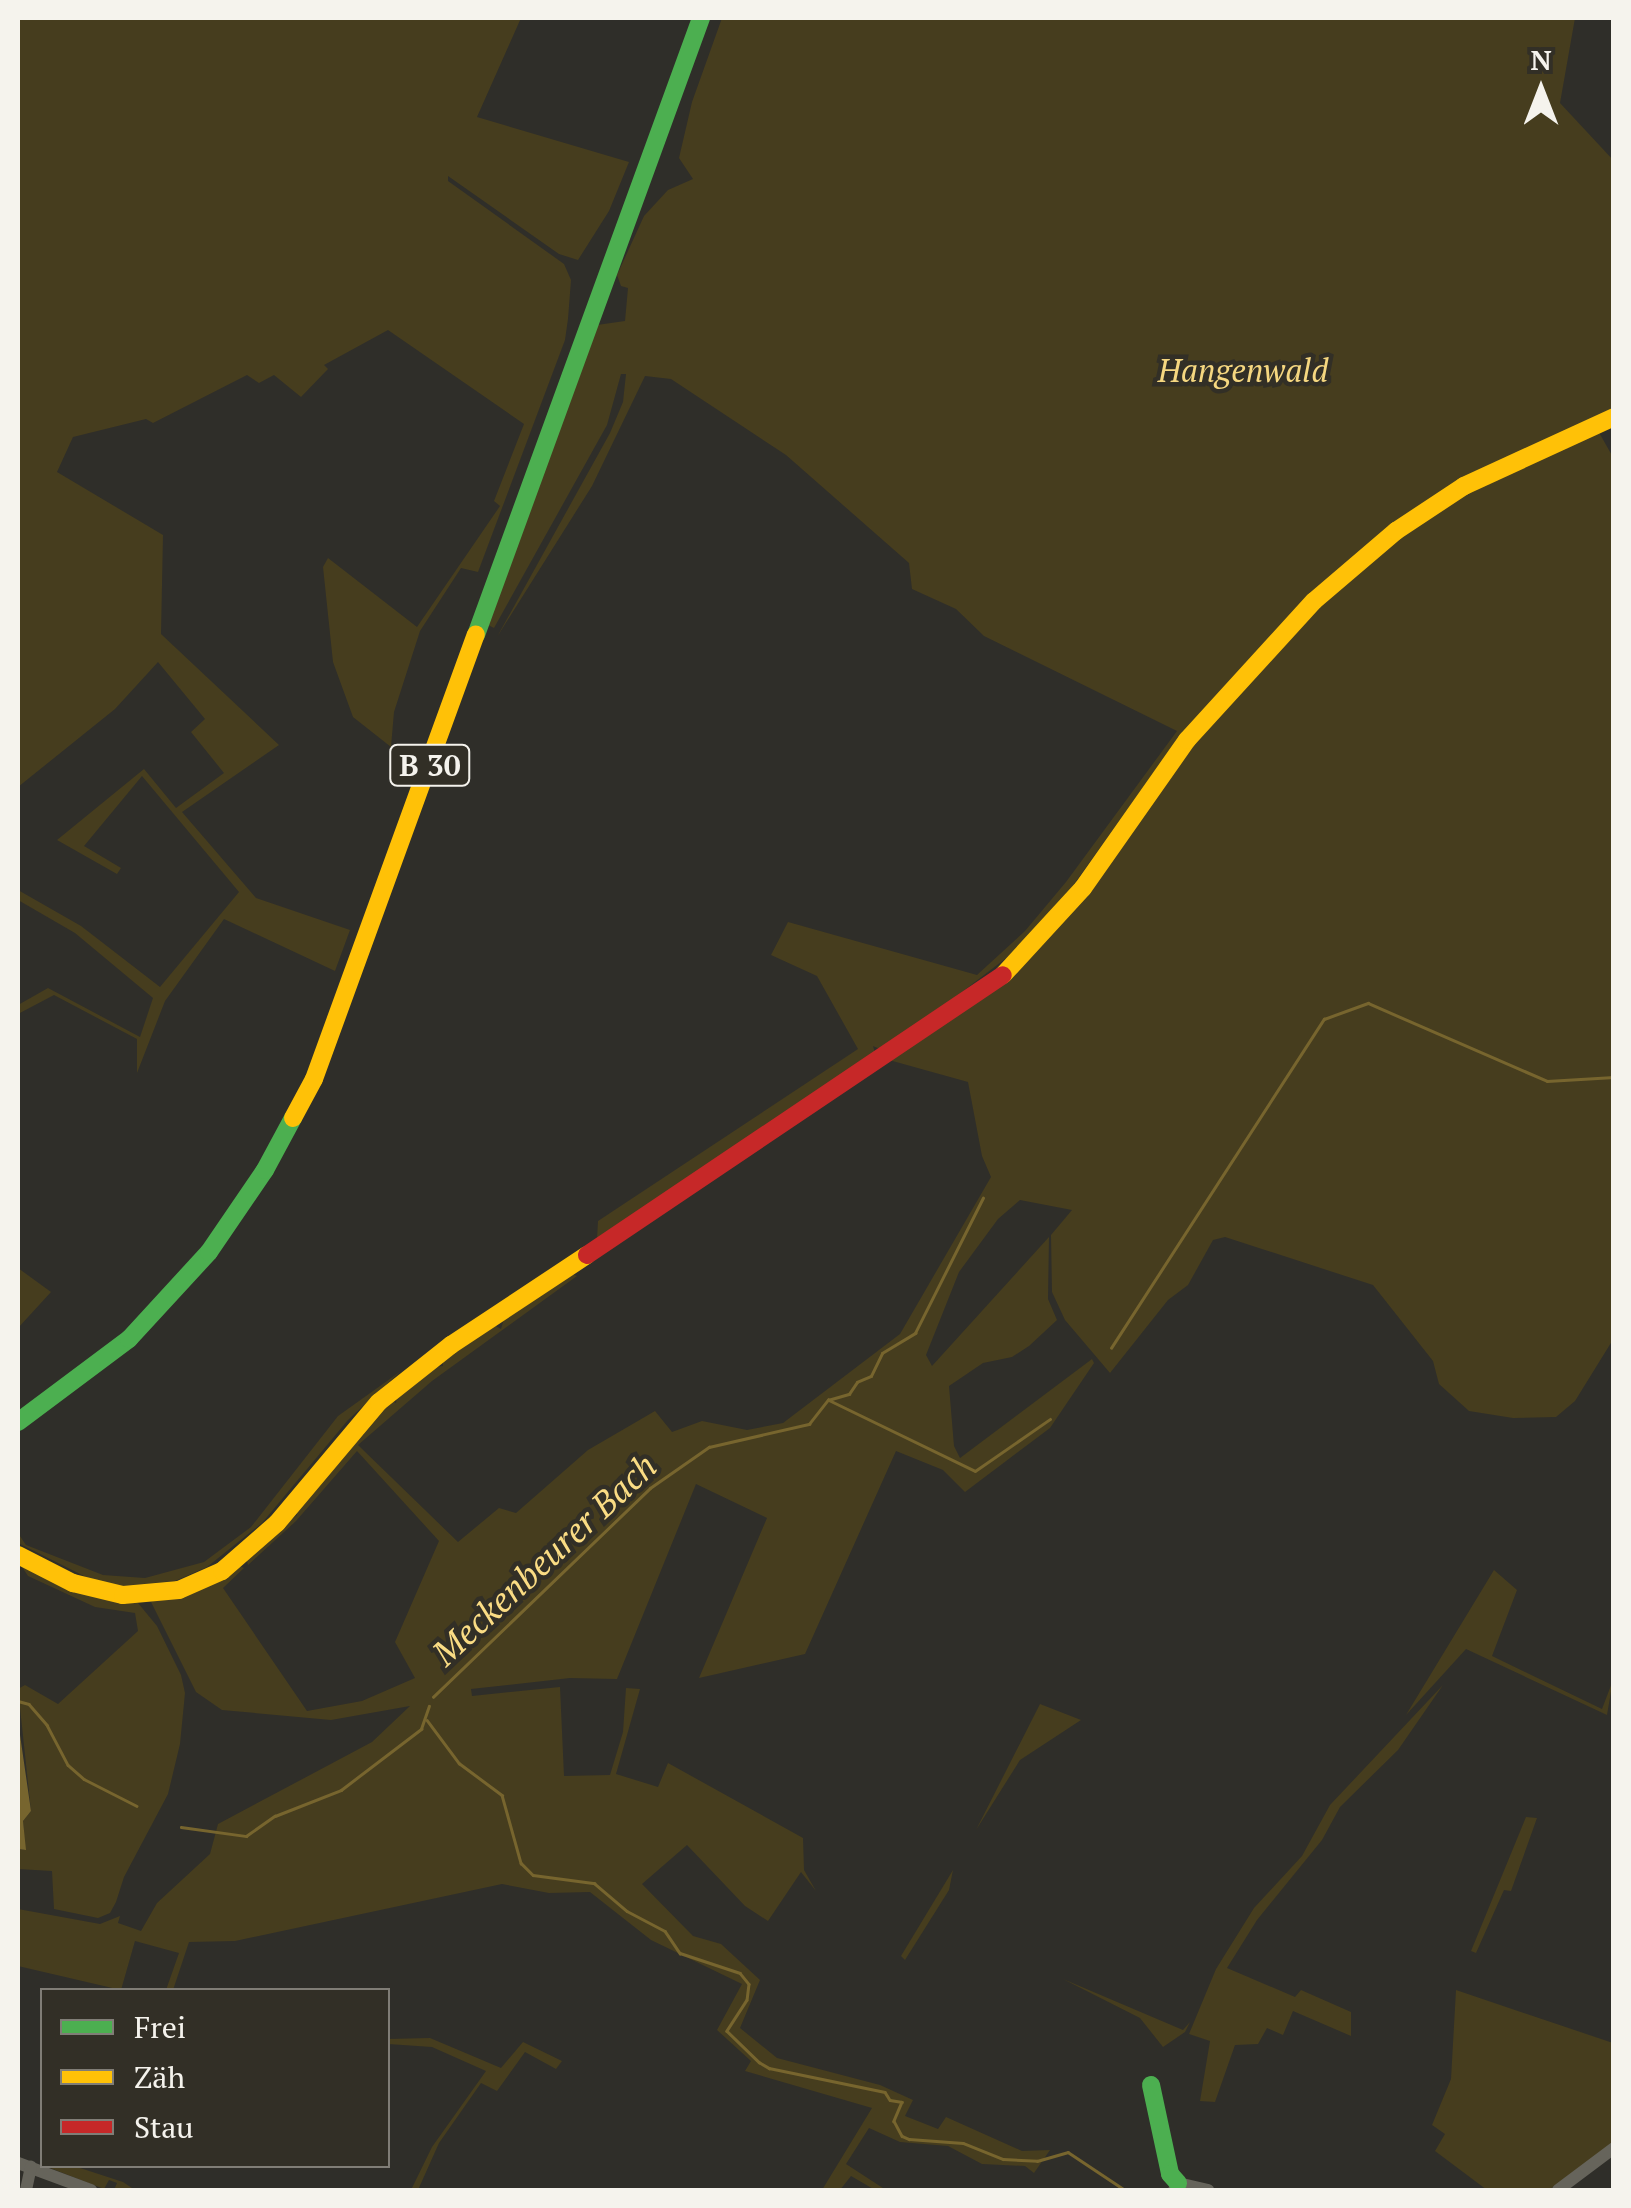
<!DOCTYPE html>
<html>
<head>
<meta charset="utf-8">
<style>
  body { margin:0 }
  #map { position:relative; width:1631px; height:2208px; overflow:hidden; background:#2f2e29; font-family:"PT Serif",serif }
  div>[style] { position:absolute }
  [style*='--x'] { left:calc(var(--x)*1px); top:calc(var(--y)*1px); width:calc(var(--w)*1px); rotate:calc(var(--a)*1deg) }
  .green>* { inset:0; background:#463d1e }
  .water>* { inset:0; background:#77652e }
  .stream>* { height:2.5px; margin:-1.25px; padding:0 1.25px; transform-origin:1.25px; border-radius:1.25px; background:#77652e }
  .street>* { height:12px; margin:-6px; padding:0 6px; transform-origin:6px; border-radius:6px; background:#66645b }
  .fast>* { height:18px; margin:-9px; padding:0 9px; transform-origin:9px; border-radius:9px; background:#4caf50 }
  .slow>* { height:18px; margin:-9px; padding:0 9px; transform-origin:9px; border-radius:9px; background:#ffc107 }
  .jam>* { height:18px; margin:-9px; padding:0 9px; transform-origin:9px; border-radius:9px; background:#c62828 }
  span { translate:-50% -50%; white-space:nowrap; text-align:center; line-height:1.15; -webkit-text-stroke:9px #322f26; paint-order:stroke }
  .shield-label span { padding:2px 8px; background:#322f26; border:2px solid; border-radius:8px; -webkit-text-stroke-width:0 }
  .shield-label { font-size:30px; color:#f5f3ed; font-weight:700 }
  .park-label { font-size:32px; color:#f5d780; font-style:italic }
  .water-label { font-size:35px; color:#fadc84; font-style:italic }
  .frame { position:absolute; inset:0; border:20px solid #f5f3ed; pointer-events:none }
  .legend { position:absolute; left:40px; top:1988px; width:350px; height:180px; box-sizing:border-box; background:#322f26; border:2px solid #807d76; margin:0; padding:12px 18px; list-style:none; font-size:30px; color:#f5f3ed }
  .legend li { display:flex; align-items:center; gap:20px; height:50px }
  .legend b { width:50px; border:2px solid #807d76 }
  .north { position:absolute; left:1491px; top:40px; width:100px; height:100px; -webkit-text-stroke:8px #322f26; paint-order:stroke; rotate:0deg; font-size:28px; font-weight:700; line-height:40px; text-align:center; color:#f5f3ed }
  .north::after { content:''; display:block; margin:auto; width:35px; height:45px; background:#f5f3ed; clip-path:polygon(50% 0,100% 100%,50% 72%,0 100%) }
</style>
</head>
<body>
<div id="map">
  <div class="green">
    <i style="clip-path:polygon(18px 18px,521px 18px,477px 117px,629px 162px,609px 211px,578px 260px,559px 254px,448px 176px,448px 181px,564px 264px,571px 280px,568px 319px,565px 340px,478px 572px,461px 568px,420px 631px,394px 712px,391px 747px,353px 717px,333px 662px,323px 567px,328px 558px,417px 627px,500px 506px,494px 501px,524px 424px,388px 330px,324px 365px,328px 369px,301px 397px,274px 375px,259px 383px,247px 375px,153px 423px,146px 419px,73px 437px,57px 472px,163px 535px,161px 634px,279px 745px,182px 812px,256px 898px,350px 930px,335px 971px,224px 919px,165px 1001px,137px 1073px,137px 1039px,54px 995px,18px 1014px,18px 1005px,48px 988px,140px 1037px,153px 998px,75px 933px,18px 900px,18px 890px,81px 926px,160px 987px,239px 892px,142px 776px,84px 846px,121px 868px,117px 874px,57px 840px,144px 769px,176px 808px,224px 773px,191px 732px,205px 719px,158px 662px,115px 709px,18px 787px)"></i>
    <i style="clip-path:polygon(722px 18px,1575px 18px,1560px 103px,1614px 161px,1613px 410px,1592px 420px,1614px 459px,1614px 1338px,1575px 1401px,1556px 1417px,1513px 1418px,1469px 1411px,1439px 1384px,1433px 1361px,1373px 1285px,1225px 1237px,1213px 1240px,1188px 1285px,1168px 1300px,1110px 1373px,1065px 1320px,1052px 1292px,1051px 1235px,1072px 1210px,1020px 1200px,998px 1219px,959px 1272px,926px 1355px,932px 1366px,1049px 1237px,1048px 1299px,1057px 1320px,1029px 1346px,1012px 1357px,983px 1363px,949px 1386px,954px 1446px,960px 1458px,1092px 1359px,1094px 1363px,1050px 1428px,965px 1492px,943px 1470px,896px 1451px,805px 1654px,699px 1678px,767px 1518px,696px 1484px,617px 1679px,570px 1678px,471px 1689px,472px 1696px,560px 1687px,564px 1776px,610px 1775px,623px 1732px,626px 1688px,640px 1689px,616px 1774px,658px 1787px,668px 1763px,803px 1838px,804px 1870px,816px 1891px,801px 1872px,768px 1921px,745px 1906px,687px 1845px,642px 1884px,693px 1936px,721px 1944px,760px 1980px,740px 2028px,777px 2058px,880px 2085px,913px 2100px,905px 2116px,938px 2129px,946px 2117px,1022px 2151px,1050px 2150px,1034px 2173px,1025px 2166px,982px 2164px,948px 2146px,900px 2142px,869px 2128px,846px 2164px,886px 2190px,875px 2190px,851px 2176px,840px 2190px,822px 2190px,872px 2108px,745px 2071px,751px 2061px,717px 2030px,742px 1984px,651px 1940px,590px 1892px,549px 1893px,502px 1884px,235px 1941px,189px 1942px,173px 1990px,166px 1990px,179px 1953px,135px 1941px,121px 1990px,18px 1966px,18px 1909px,100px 1924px,120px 1916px,118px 1923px,141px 1931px,157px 1903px,210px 1854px,218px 1824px,372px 1742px,410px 1706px,331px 1720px,222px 1710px,196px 1692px,151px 1602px,237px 1565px,244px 1568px,223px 1588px,307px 1711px,362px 1701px,415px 1678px,395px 1642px,439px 1541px,357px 1451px,296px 1521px,248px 1565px,246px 1558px,297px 1515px,295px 1509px,364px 1434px,362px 1426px,390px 1400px,396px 1403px,397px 1394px,433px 1367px,443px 1366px,443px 1359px,494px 1325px,501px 1329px,504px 1319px,572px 1274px,577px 1276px,432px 1381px,358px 1445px,458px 1542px,499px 1508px,516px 1513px,588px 1450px,655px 1411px,672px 1432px,702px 1421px,747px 1430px,783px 1423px,900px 1334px,991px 1177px,982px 1156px,968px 1082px,889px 1060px,1039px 949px,1182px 733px,1069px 891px,1018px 949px,928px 1018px,880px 1049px,873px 1046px,875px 1053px,597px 1239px,598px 1221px,858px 1049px,817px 976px,771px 955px,788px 922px,977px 975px,1025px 931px,1066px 882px,1177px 731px,984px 636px,956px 609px,912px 589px,909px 563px,786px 455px,671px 379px,645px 376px,592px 486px,497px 637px,610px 433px,623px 402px,626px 374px,621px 374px,607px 425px,494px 628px,488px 625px,597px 325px,625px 321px,628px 288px,621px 286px,617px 275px,644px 216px,668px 190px,693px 179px,679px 158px,692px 102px)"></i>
    <i style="clip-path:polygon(18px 1268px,51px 1292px,18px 1328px,18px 1267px)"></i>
    <i style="clip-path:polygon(401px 1371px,348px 1420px,262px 1523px,207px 1567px,175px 1581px,122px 1586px,92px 1580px,18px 1543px,18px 1533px,26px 1545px,103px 1575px,145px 1578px,204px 1562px,251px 1527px,338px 1416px)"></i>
    <i style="clip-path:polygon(18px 1561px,74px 1591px,138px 1603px,157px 1626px,181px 1675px,185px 1693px,180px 1744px,168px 1794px,124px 1877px,116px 1902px,110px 1913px,98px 1918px,54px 1909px,52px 1871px,18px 1869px,18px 1849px,25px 1850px,23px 1821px,31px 1811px,18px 1689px,25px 1685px,58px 1704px,138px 1631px,135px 1613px,95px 1607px,28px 1576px)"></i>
    <i style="clip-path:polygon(1494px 1570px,1517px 1590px,1492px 1656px,1602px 1709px,1613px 1680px,1607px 1715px,1466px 1649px,1406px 1715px)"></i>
    <i style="clip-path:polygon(1443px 1685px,1398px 1750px,1340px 1807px,1322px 1840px,1257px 1920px,1227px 1968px,1295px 1997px,1301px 1990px,1351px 2012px,1351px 2036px,1293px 2011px,1283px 2035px,1267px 2028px,1258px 2044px,1235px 2045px,1215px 2102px,1200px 2101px,1210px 2041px,1189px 2034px,1216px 1969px,1254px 1908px,1302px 1856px,1330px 1805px)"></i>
    <i style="clip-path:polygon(1040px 1704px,1081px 1720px,1020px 1760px,976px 1830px)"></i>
    <i style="clip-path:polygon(1526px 1817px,1537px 1818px,1511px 1891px,1504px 1890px,1476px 1953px,1471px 1951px)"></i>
    <i style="clip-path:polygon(953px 1870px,949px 1890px,905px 1960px,901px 1956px)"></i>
    <i style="clip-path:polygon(1063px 1979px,1183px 2030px,1190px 2022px,1185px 2032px,1163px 2047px,1140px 2018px)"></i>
    <i style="clip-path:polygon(1456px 1990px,1613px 2043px,1613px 2143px,1549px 2190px,1487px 2190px,1435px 2151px,1445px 2134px,1432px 2125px,1451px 2079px)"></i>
    <i style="clip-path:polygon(430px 2038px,501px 2068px,523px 2042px,562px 2061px,556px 2069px,525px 2052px,497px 2091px,481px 2083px,439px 2143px,418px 2190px,411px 2190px,432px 2147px,486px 2071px,432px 2047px,388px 2044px,388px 2039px)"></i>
    <i style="clip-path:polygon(45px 2166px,74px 2166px,123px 2182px,135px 2190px,114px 2190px,117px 2183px,109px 2180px,104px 2189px)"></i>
  </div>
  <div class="water">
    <i style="clip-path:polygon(18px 1721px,31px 1811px,23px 1821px,26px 1850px,18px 1849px)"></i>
  </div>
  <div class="stream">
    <i style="--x:1111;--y:1348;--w:392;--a:-57.1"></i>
    <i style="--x:1324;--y:1019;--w:47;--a:-20"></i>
    <i style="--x:1368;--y:1003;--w:195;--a:23.5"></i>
    <i style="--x:1547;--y:1081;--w:67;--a:-3.4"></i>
    <i style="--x:829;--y:1400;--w:162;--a:25.9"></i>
    <i style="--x:975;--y:1471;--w:91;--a:-34.7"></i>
    <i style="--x:433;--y:1697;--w:301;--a:-43.9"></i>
    <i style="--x:650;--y:1488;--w:72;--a:-34.8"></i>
    <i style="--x:709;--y:1447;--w:103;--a:-13"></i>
    <i style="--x:809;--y:1424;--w:31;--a:-52"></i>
    <i style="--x:828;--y:1400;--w:22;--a:-16"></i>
    <i style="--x:849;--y:1394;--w:14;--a:-56"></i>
    <i style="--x:857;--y:1382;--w:15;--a:-23"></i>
    <i style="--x:871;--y:1376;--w:25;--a:-64"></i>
    <i style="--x:882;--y:1353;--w:39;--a:-31"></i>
    <i style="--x:915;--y:1333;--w:151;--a:-63.3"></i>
    <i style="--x:18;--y:1701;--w:11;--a:15"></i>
    <i style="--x:29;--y:1704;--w:28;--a:49"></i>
    <i style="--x:47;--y:1725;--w:45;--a:62.3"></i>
    <i style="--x:68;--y:1765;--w:21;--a:41"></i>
    <i style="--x:84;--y:1779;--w:59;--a:27"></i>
    <i style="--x:427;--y:1720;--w:54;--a:53.3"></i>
    <i style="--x:459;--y:1763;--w:54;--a:36.7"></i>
    <i style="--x:502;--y:1795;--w:71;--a:74.4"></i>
    <i style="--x:521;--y:1863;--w:17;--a:45"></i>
    <i style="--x:533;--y:1875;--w:62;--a:7.5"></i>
    <i style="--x:594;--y:1883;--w:43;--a:40.3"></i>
    <i style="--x:627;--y:1911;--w:43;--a:27.8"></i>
    <i style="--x:665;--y:1931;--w:27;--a:56"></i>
    <i style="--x:680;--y:1953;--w:63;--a:18.4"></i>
    <i style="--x:740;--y:1973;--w:14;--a:51"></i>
    <i style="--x:749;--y:1984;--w:16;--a:97"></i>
    <i style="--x:747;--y:2000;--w:37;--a:123"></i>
    <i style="--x:727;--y:2031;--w:45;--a:44.1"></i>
    <i style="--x:759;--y:2062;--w:12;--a:31"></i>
    <i style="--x:769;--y:2068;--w:118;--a:11.7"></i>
    <i style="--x:885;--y:2092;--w:9;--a:58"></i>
    <i style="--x:890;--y:2100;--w:12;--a:9"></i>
    <i style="--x:902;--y:2102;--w:21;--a:113"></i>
    <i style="--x:894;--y:2121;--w:17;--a:62"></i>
    <i style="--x:902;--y:2136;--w:8;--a:23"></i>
    <i style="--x:909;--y:2139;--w:54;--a:4.2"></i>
    <i style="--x:963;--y:2143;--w:43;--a:21.8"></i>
    <i style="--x:1003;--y:2159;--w:34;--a:3"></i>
    <i style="--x:1037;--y:2161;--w:32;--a:-16"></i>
    <i style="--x:1068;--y:2152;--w:69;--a:33.7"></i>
    <i style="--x:181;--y:1827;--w:66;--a:7.9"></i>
    <i style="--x:246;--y:1836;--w:35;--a:-35"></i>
    <i style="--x:275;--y:1816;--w:71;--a:-21.5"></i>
    <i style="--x:341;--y:1790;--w:101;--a:-37.3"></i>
    <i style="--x:421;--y:1729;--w:24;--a:-71"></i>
  </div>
  <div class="street">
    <i style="--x:18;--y:2163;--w:78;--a:20.3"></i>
    <i style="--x:26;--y:2190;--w:24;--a:-78"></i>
    <i style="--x:1174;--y:2190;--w:8;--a:-60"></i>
    <i style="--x:1178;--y:2183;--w:31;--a:13"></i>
    <i style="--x:1558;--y:2190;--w:70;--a:-36.9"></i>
  </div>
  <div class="fast">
    <i style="--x:476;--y:635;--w:657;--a:-69.96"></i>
    <i style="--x:18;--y:1422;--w:139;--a:-36.8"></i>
    <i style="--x:129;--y:1339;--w:118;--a:-47.4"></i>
    <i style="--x:209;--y:1252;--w:99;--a:-55.7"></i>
    <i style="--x:265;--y:1170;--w:59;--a:-61.7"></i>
    <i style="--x:1151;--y:2085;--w:91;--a:77.9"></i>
    <i style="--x:1170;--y:2174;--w:12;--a:48"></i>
  </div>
  <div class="slow">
    <i style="--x:1003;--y:975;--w:118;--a:-47.4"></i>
    <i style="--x:1083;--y:888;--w:181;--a:-54.9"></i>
    <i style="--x:1187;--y:740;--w:188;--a:-47.6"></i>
    <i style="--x:1314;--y:601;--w:108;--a:-40.5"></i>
    <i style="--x:1396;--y:531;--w:82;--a:-33.5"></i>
    <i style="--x:1464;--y:486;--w:165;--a:-24.7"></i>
    <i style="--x:293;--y:1118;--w:44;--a:-61.7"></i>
    <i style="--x:314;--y:1079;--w:473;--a:-70"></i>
    <i style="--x:18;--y:1555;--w:62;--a:27"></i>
    <i style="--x:73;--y:1583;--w:51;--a:13.5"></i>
    <i style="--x:123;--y:1595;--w:56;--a:-5.1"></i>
    <i style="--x:179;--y:1590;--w:47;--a:-23.8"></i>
    <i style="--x:222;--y:1571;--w:73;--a:-41.1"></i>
    <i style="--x:277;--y:1523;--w:158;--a:-49.9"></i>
    <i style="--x:379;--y:1402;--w:92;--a:-38.4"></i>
    <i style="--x:451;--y:1345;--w:163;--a:-33.5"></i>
  </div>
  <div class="jam">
    <i style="--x:587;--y:1255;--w:501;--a:-33.94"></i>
  </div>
  <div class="shield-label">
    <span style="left:430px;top:765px">B 30</span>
  </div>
  <div class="park-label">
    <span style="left:1243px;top:370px">Hangenwald</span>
  </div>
  <div class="water-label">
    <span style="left:544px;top:1559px;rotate:-43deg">Meckenbeurer Bach</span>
  </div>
  <div class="frame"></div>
  <ul class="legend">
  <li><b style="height:12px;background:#4caf50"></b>Frei</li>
  <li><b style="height:12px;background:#ffc107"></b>Zäh</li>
  <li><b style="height:12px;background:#c62828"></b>Stau</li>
  </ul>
  <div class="north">N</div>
</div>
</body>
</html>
